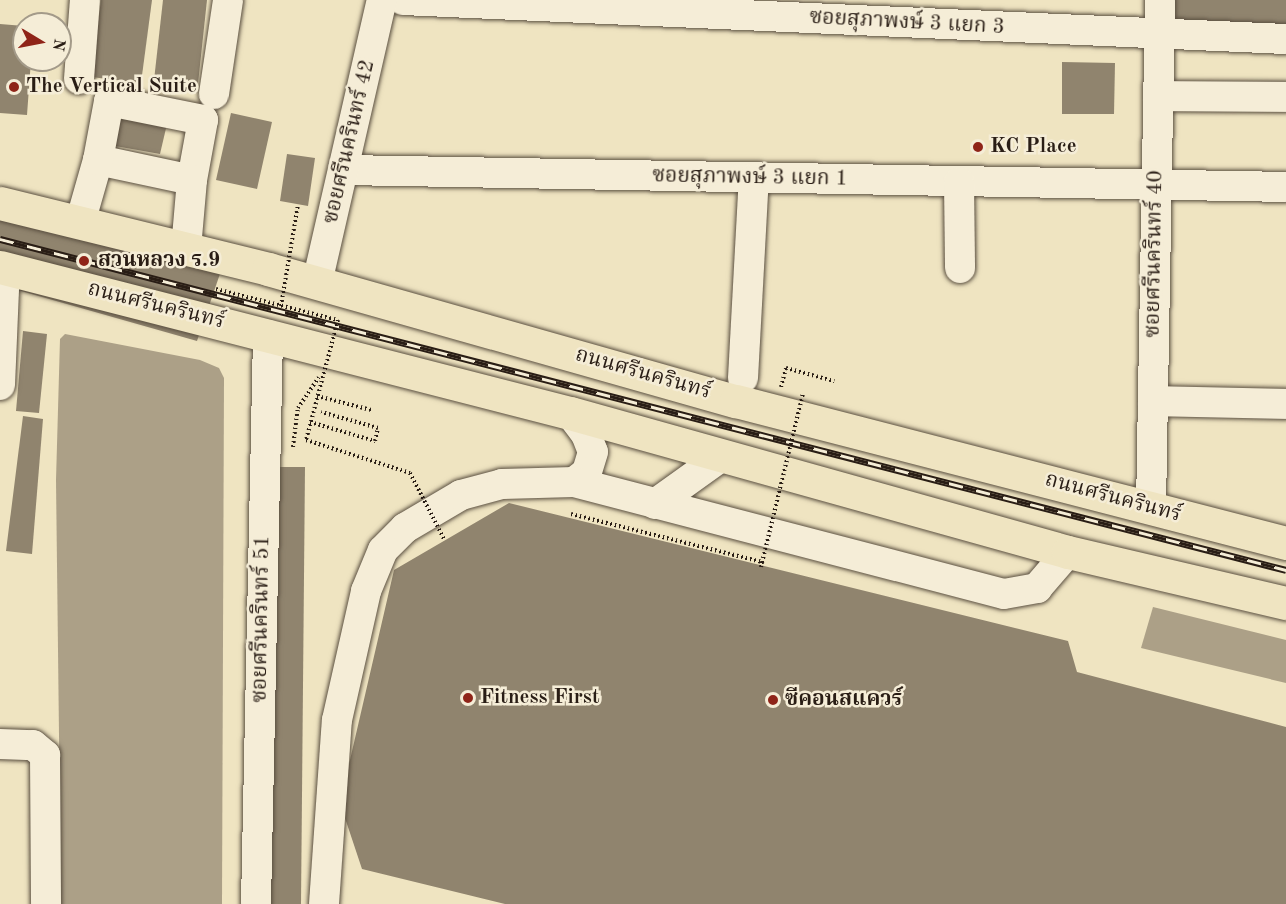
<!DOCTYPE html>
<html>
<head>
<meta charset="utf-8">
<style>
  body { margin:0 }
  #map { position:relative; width:1286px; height:904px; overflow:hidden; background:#efe4c1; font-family:"Old Standard TT","Noto Serif Thai",serif }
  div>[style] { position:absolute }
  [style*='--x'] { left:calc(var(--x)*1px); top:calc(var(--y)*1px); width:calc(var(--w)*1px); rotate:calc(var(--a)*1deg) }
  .water>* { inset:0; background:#aca087 }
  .building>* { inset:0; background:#90846e }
  .path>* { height:4px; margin-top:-2px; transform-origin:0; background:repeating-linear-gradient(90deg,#291d15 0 1.5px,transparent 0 4.5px) }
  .roads { filter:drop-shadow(0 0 2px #5a4f40) drop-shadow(0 0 2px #5a4f40) }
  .minor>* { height:30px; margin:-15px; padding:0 15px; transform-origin:15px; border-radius:15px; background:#f5edd7 }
  .major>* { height:33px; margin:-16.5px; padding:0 16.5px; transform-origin:16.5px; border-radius:16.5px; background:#efe4c1 }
  .rail>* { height:7px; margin-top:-3.5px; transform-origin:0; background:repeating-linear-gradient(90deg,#f5edd7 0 14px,#291d15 0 28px); box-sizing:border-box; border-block:2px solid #291d15 }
  .path-bridge>* { height:4px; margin-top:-2px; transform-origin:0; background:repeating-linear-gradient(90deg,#291d15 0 1.5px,transparent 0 4.5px) }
  .dots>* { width:16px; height:16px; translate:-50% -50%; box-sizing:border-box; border:3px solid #f5edd7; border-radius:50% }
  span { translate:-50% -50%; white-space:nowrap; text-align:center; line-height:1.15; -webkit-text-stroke:5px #f5edd7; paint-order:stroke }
  .street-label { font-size:21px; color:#291d15 }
  .poi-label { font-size:21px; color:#291d15; font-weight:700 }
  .left { translate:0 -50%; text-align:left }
  .north { position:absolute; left:12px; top:12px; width:60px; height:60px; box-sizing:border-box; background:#f5edd7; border:2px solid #a39a89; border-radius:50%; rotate:100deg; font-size:16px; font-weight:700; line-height:24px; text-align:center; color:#291d15 }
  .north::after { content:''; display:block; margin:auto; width:21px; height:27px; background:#8f2418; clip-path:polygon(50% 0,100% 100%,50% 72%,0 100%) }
</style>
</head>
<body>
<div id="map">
  <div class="water">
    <i style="clip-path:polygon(65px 334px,200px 360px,219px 368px,224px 378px,222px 904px,61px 904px,56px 480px,60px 339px)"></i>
    <i style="clip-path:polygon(1153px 607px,1286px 640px,1286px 683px,1141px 648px)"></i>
  </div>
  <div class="building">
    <i style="clip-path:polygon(101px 0,152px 0,141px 83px,91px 77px)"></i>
    <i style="clip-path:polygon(163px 0,207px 0,197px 93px,153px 89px)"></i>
    <i style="clip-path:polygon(1165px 0,1286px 0,1286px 30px,1165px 27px)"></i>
    <i style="clip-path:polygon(0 24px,24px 26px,24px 60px,31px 60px,27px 115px,0 113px)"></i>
    <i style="clip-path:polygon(1062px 62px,1115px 63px,1114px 114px,1062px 114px)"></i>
    <i style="clip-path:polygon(111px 109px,167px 124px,160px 154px,104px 144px)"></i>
    <i style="clip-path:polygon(231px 113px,272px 122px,257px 189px,216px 180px)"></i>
    <i style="clip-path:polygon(287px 154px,315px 158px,308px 206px,280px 201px)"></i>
    <i style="clip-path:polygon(0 199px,223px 265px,197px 341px,0 285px)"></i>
    <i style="clip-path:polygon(23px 331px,47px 334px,39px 413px,16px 411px)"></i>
    <i style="clip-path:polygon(23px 416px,43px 419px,32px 554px,6px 551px)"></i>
    <i style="clip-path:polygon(274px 467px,305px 467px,301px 904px,264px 904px)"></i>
    <i style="clip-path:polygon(509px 503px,1068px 641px,1077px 672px,1286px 727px,1286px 904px,505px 904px,362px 869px,340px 803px,394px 570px)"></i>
  </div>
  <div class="path">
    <i style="--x:216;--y:289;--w:126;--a:14.3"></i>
    <i style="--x:781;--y:387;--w:20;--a:-75"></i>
    <i style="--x:786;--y:368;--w:50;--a:15.2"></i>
    <i style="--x:317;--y:396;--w:56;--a:14.5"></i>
    <i style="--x:310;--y:422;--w:68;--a:16.3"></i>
    <i style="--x:375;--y:441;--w:13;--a:-77"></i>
    <i style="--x:378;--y:428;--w:59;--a:-164.3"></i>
    <i style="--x:293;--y:447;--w:39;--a:-83"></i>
    <i style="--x:298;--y:408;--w:37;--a:-56"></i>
    <i style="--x:571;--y:514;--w:197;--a:14.1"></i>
    <i style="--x:762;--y:562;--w:5;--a:101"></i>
  </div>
  <div class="roads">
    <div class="minor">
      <i style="--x:403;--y:0;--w:884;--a:2.53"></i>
      <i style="--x:79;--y:79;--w:79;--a:-85.7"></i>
      <i style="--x:214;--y:94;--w:95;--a:-81.5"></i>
      <i style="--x:1158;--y:96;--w:128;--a:0.4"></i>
      <i style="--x:98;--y:160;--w:96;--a:12"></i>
      <i style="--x:344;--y:170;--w:942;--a:1.03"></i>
      <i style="--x:959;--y:182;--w:86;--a:89.3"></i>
      <i style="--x:80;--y:223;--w:66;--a:-74.1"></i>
      <i style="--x:98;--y:160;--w:60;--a:-79.4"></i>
      <i style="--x:109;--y:101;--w:96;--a:11.4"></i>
      <i style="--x:203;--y:120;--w:61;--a:100.4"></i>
      <i style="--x:192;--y:180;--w:69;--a:95"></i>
      <i style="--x:317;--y:283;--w:290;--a:-77.1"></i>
      <i style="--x:743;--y:378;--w:200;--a:-86.9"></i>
      <i style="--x:0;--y:385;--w:117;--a:-87.6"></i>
      <i style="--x:1153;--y:401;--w:133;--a:1.3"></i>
      <i style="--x:570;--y:413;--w:26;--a:53"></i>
      <i style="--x:586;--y:434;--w:19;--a:69"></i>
      <i style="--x:593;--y:452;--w:21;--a:107"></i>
      <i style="--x:587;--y:472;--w:16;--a:142"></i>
      <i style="--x:655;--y:504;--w:82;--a:-35.6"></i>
      <i style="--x:1151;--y:508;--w:508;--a:-88.99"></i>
      <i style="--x:0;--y:744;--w:33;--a:2"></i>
      <i style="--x:33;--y:745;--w:16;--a:40"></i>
      <i style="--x:45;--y:755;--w:149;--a:89.6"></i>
      <i style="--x:256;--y:904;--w:569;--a:-88.79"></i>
      <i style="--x:324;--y:904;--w:184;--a:-86"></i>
      <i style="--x:337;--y:720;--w:132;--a:-77.3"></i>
      <i style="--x:366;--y:591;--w:44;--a:-67.5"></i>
      <i style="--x:383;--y:550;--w:31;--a:-45"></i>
      <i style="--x:405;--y:528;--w:65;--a:-30.5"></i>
      <i style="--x:461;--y:495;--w:42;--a:-15"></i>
      <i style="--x:502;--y:484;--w:72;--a:-1.6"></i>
      <i style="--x:574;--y:482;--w:444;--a:14.6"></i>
      <i style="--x:1004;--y:594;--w:34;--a:-10"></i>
      <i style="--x:1037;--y:588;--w:48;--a:-49.3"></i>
    </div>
    <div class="major">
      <i style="--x:0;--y:203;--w:276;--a:13.8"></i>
      <i style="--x:268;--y:269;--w:486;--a:15.8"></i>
      <i style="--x:736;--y:401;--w:568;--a:14.48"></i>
      <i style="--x:0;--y:267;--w:588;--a:14.37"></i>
      <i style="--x:570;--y:413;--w:517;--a:15.6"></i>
      <i style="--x:1068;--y:552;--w:224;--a:13.2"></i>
    </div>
  </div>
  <div class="rail">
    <i style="--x:0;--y:239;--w:1328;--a:14.43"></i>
  </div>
  <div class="path-bridge">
    <i style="--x:281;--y:306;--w:103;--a:-80.5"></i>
    <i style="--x:338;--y:320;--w:124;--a:104.9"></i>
    <i style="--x:306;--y:440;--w:109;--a:17.6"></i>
    <i style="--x:410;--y:473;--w:76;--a:62.8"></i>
    <i style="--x:761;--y:567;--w:179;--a:-76.4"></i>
  </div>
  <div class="dots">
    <i style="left:14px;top:87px;background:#8f2418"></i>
    <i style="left:978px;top:147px;background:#8f2418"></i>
    <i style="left:84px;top:261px;background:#8f2418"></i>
    <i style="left:468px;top:698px;background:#8f2418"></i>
    <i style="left:773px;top:700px;background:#8f2418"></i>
  </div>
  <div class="street-label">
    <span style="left:907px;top:23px;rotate:3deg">ซอยสุภาพงษ์ 3 แยก 3</span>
    <span style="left:350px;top:142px;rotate:-77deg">ซอยศรีนครินทร์ 42</span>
    <span style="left:750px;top:178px;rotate:1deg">ซอยสุภาพงษ์ 3 แยก 1</span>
    <span style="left:1155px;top:254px;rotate:-89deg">ซอยศรีนครินทร์ 40</span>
    <span style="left:156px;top:306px;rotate:14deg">ถนนศรีนครินทร์</span>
    <span style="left:643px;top:374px;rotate:16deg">ถนนศรีนครินทร์</span>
    <span style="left:1113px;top:498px;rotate:15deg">ถนนศรีนครินทร์</span>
    <span style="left:262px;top:619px;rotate:-89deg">ซอยศรีนครินทร์ 51</span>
  </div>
  <div class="poi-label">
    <span class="left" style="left:26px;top:87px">The Vertical Suite</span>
    <span class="left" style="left:990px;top:147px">KC Place</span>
    <span class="left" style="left:98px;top:261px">สวนหลวง ร.9</span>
    <span class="left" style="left:480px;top:698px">Fitness First</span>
    <span class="left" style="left:785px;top:700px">ซีคอนสแควร์</span>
  </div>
  <div class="north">N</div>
</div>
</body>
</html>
